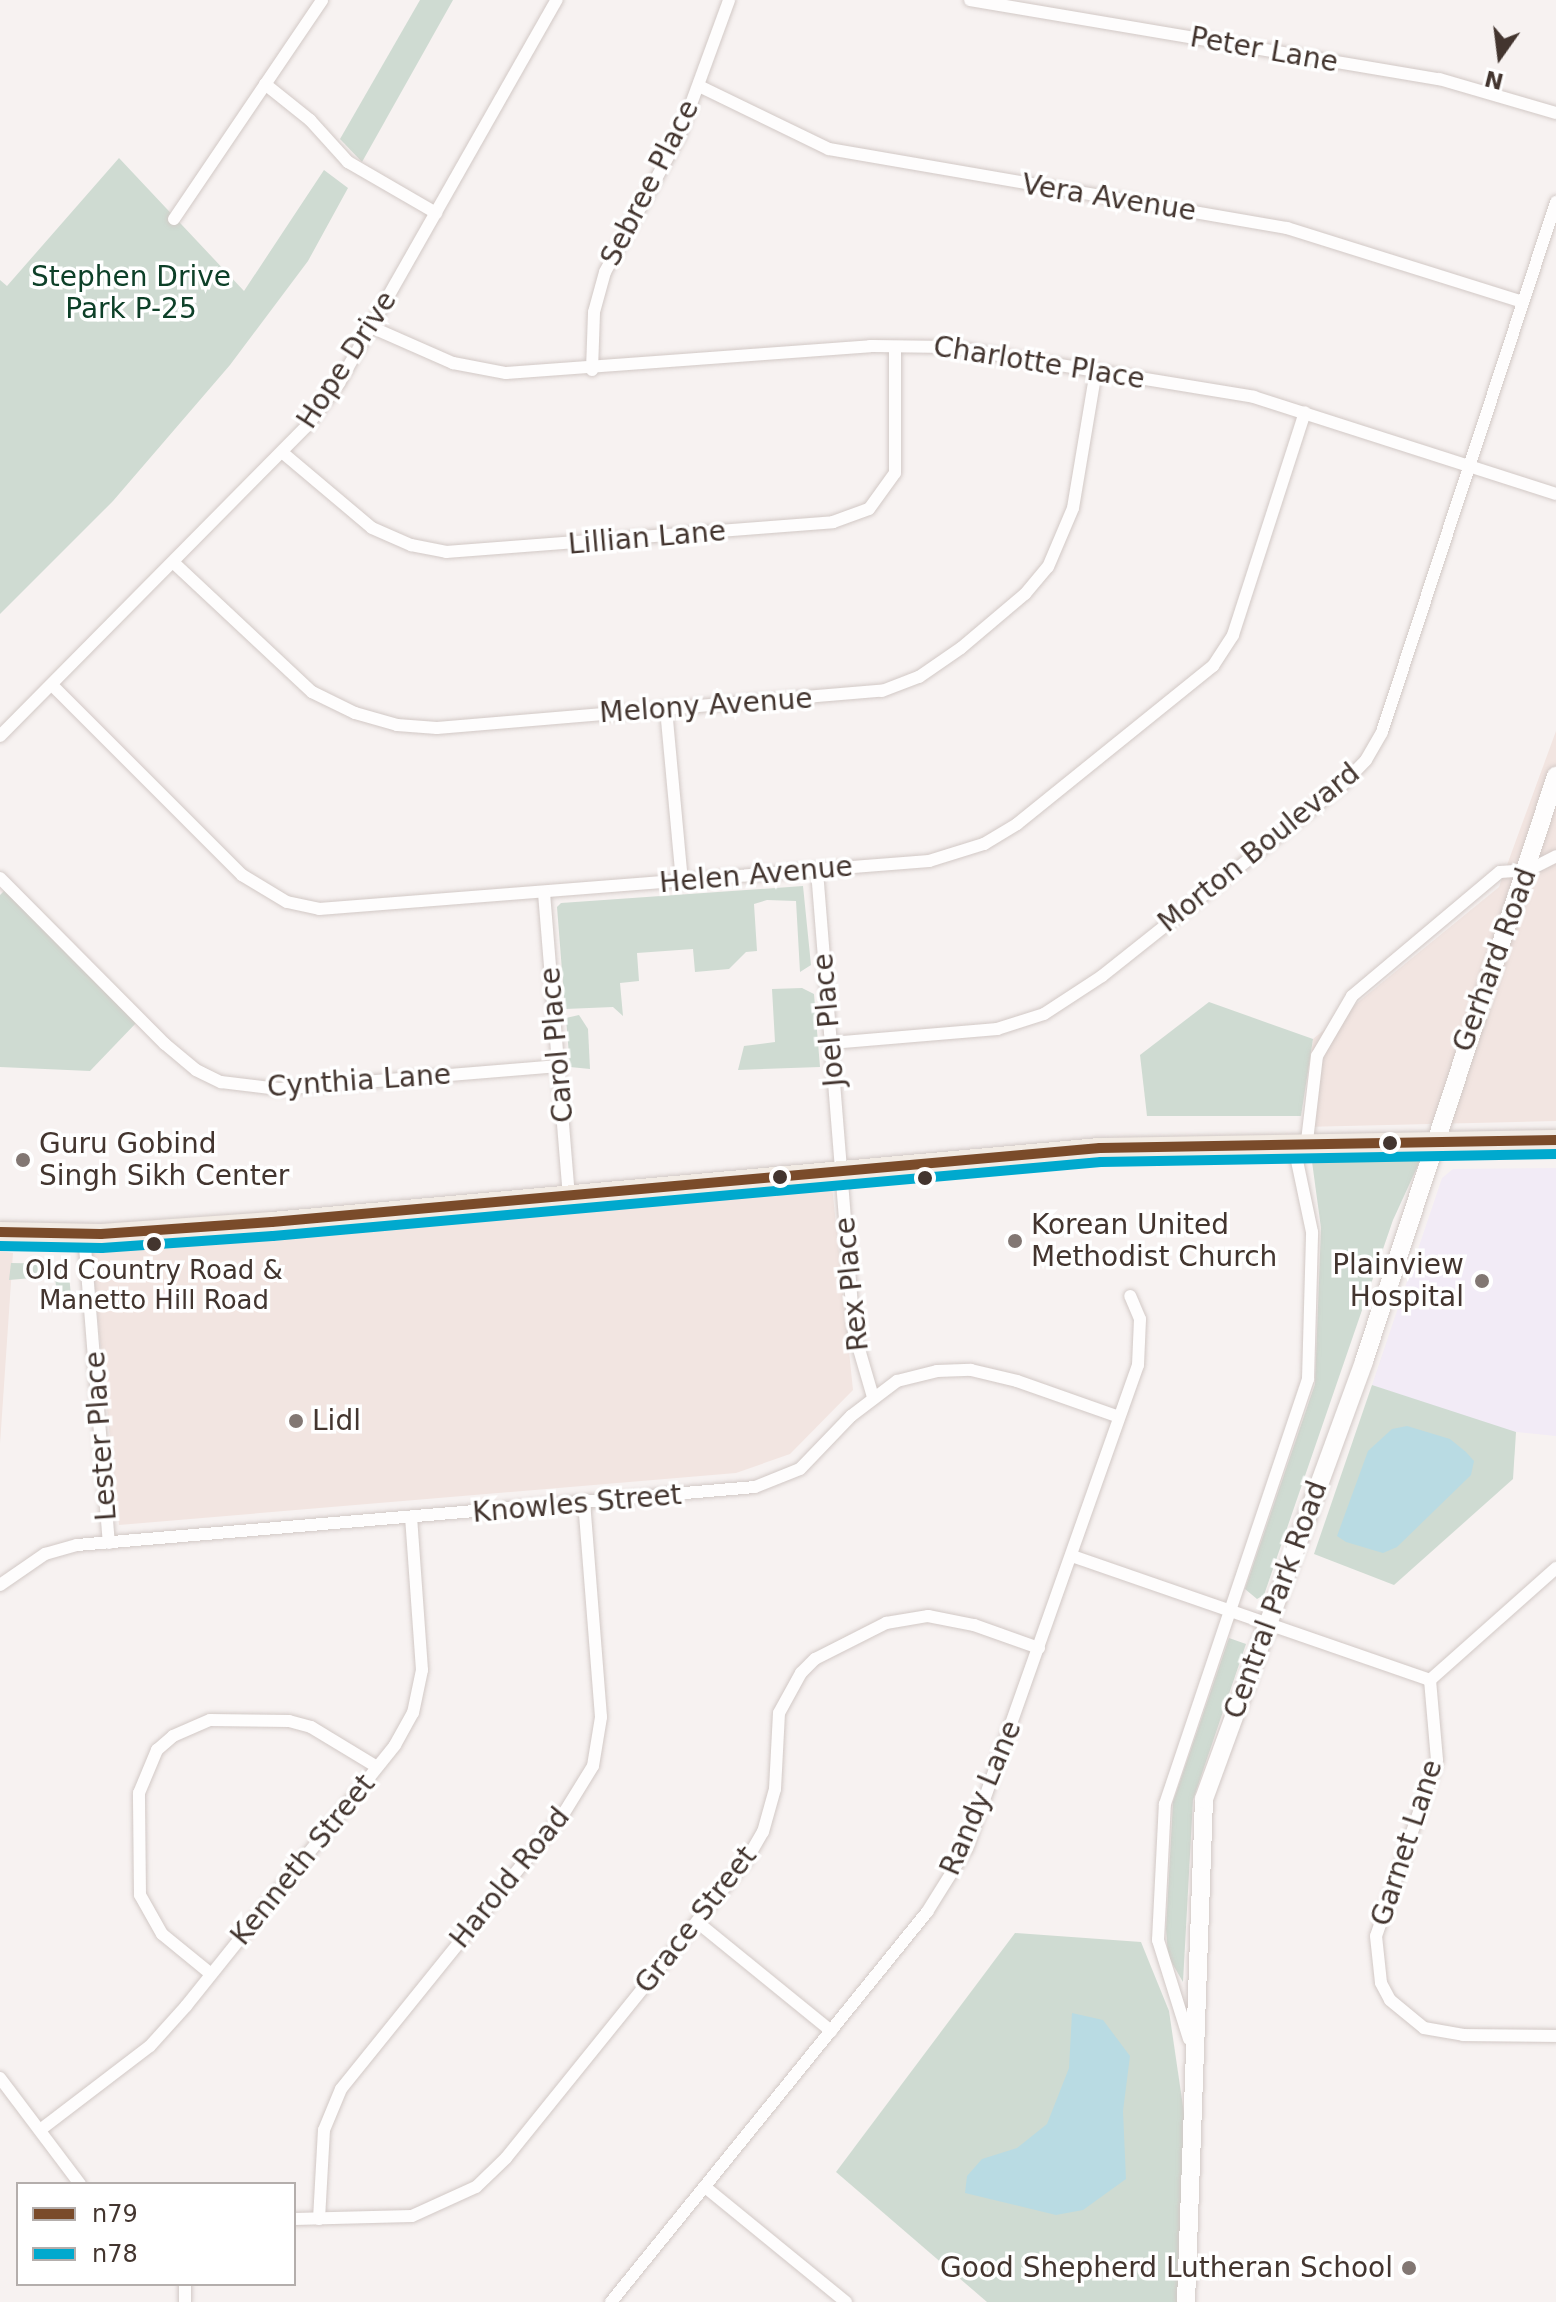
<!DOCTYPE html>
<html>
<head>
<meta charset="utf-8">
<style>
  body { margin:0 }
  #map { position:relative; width:1556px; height:2302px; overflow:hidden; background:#f7f2f1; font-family:"DejaVu Sans",sans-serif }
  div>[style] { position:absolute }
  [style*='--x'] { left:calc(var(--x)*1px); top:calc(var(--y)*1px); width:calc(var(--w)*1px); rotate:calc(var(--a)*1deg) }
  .built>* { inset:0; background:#f2e5e1 }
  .medical>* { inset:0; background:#f2ebf6 }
  .green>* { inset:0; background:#cfdbd2 }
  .water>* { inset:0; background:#b9dbe3 }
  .roads { filter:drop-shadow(0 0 2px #d2c9c6) drop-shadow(0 0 2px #d2c9c6) }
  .street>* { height:12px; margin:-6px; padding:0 6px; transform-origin:6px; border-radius:6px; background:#fefdfd }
  .secondary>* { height:18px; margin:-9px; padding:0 9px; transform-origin:9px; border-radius:9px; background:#fefdfd }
  .primary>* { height:20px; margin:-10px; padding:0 10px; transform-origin:10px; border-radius:10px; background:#f2ebe4 }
  .bus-1>* { height:10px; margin:-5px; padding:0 5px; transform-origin:5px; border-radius:5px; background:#7a4b2a }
  .bus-2>* { height:10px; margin:-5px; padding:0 5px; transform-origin:5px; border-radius:5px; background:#00a9ce }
  .dots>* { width:22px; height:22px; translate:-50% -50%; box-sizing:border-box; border:4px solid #fff; border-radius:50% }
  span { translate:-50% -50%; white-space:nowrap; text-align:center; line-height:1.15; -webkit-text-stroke:7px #fff; paint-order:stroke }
  .bus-label { font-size:26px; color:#43352f }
  .street-label { font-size:28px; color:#43352f }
  .park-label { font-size:28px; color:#0d4028 }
  .poi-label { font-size:28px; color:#43352f }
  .left { translate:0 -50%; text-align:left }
  .right { translate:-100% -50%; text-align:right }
  .legend { position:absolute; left:16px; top:2182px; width:280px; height:104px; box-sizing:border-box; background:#fff; border:2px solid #b4aeac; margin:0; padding:10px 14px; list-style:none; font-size:24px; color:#43352f }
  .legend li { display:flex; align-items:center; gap:16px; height:40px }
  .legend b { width:40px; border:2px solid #b4aeac }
  .north { position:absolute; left:1460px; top:16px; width:80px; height:80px; -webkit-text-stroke:6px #fff; paint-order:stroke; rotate:194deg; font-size:22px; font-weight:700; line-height:32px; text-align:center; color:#43352f }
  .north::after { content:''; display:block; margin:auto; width:28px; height:36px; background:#43352f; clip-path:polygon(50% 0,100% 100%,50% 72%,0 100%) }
</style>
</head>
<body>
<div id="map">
  <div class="built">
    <i style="clip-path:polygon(1556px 731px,1556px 1121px,1303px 1127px,1313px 1039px,1499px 887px)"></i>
    <i style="clip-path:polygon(831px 1176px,853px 1390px,790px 1454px,736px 1473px,119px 1525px,90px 1242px)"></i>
    <i style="clip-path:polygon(0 1251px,13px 1253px,0 1444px)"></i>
  </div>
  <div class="medical">
    <i style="clip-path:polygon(1556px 1168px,1556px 1436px,1508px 1431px,1372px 1385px,1442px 1178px,1453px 1169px)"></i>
  </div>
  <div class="green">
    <i style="clip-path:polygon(420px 0,453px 0,362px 162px,340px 139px)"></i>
    <i style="clip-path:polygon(119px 158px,244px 291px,324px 170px,348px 188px,308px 261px,230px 365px,113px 501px,0 614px,0 280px,7px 286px)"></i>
    <i style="clip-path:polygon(803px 886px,811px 965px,800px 972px,796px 901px,767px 900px,754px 904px,757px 951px,746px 952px,729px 969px,695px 972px,693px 949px,637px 953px,639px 981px,620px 983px,623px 1016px,613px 1007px,565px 1009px,557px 907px,561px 903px)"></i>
    <i style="clip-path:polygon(6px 889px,137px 1022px,90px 1071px,0 1067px,0 895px)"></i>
    <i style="clip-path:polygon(802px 988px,814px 994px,820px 1067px,738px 1070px,744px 1046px,775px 1042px,772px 989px)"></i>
    <i style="clip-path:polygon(1209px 1002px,1313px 1039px,1301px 1116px,1147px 1116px,1140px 1055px)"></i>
    <i style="clip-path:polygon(579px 1015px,588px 1029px,590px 1069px,570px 1067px,566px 1018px)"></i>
    <i style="clip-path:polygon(1310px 1147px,1426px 1148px,1393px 1220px,1264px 1595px,1257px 1599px,1245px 1589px,1315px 1384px,1321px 1228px)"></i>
    <i style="clip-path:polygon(11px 1263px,68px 1264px,71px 1296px,57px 1297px,55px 1276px,9px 1280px)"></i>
    <i style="clip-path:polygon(1372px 1385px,1516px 1432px,1513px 1479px,1394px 1585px,1314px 1554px)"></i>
    <i style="clip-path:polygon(1229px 1638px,1246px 1644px,1193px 1800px,1183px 1982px,1168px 1956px,1166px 1929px,1173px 1802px)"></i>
    <i style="clip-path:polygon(1015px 1933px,1141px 1942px,1169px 2011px,1185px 2120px,1183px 2302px,987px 2302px,836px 2172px)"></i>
  </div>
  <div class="water">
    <i style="clip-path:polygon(1407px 1426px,1450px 1439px,1466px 1452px,1474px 1461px,1471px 1475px,1397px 1547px,1383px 1553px,1346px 1542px,1337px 1536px,1368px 1451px,1392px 1429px)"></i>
    <i style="clip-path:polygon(1072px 2013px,1103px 2020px,1130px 2056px,1123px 2111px,1126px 2179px,1083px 2210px,1056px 2215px,965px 2193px,967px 2176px,982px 2159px,1017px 2148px,1047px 2124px,1069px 2068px)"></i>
  </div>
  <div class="roads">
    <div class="street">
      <i style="--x:970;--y:0;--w:476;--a:9.6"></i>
      <i style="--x:1439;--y:79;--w:122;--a:16.2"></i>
      <i style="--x:265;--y:84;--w:58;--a:38.7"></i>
      <i style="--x:310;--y:120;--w:57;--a:47.9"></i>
      <i style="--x:348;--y:162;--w:102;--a:30.1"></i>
      <i style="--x:699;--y:86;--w:144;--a:25.9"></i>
      <i style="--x:829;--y:149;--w:465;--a:9.8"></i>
      <i style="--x:1287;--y:228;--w:247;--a:17.4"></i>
      <i style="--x:174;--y:219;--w:264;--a:-55.9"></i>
      <i style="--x:371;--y:327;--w:90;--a:23.7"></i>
      <i style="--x:453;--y:363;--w:54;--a:10.7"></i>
      <i style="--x:506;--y:373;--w:365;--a:-4.2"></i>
      <i style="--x:870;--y:346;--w:80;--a:0.7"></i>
      <i style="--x:950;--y:347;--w:308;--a:9.3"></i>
      <i style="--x:1254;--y:397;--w:317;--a:17.8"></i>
      <i style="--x:592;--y:370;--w:58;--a:-88"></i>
      <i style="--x:594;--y:312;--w:41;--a:-74.6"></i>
      <i style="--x:605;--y:272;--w:154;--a:-61.3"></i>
      <i style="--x:679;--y:137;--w:146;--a:-69.9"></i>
      <i style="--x:283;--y:453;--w:116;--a:40.1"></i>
      <i style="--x:372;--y:528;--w:43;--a:23.6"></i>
      <i style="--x:411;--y:545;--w:36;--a:11"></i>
      <i style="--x:446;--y:552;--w:388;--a:-4.4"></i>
      <i style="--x:833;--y:522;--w:38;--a:-20"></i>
      <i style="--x:869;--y:509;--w:44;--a:-54.2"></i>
      <i style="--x:895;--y:473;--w:126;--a:-90"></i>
      <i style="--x:174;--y:563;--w:189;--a:43.1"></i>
      <i style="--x:312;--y:692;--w:48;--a:26"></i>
      <i style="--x:355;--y:713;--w:44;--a:15.9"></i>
      <i style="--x:397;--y:725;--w:40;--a:4.3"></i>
      <i style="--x:437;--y:728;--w:447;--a:-4.8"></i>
      <i style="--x:882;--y:691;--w:40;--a:-21"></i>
      <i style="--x:919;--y:677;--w:51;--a:-34.6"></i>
      <i style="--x:961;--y:648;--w:84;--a:-40.2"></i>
      <i style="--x:1025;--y:594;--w:35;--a:-50"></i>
      <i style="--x:1048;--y:567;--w:64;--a:-67"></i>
      <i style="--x:1073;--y:508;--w:140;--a:-80.5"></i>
      <i style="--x:52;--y:685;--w:269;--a:45"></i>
      <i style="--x:242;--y:875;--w:52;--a:31"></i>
      <i style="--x:287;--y:902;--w:33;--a:12"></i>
      <i style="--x:319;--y:909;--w:612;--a:-4.5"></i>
      <i style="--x:929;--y:861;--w:58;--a:-17.2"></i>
      <i style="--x:984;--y:844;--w:39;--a:-31"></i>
      <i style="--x:1017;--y:824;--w:252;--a:-38.9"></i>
      <i style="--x:1213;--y:666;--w:37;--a:-57"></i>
      <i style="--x:1233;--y:635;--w:234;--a:-72.1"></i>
      <i style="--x:666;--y:709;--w:174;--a:84.7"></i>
      <i style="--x:0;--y:736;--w:436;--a:-45.3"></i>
      <i style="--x:307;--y:426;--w:54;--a:-53.3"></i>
      <i style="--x:339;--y:383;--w:441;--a:-60.4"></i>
      <i style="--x:817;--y:871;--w:462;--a:85.4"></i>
      <i style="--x:854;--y:1332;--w:68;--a:73.7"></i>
      <i style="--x:0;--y:878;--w:234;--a:45.2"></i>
      <i style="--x:165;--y:1044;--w:40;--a:40"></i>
      <i style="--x:196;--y:1070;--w:28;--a:26"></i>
      <i style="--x:221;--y:1082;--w:58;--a:6.9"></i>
      <i style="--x:279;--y:1089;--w:281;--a:-4.7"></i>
      <i style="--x:544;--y:893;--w:306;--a:85.3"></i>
      <i style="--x:831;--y:1043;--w:167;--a:-4.8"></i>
      <i style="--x:997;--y:1029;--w:49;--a:-17.7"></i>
      <i style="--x:1044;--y:1014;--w:69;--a:-33.2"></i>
      <i style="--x:1102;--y:976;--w:305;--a:-38.5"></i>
      <i style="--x:1341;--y:786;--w:36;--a:-46"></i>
      <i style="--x:1366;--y:760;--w:32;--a:-60"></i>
      <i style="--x:1382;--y:732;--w:558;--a:-71.82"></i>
      <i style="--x:1307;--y:1141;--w:86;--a:-83.3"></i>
      <i style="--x:1317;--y:1056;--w:69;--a:-59.7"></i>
      <i style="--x:1352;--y:996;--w:193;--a:-40"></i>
      <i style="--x:1500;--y:872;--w:29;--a:-4"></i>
      <i style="--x:1529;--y:870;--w:30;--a:-27"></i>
      <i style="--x:84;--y:1234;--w:310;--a:85.4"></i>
      <i style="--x:1072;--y:1556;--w:379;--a:19.1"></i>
      <i style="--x:0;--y:1585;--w:55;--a:-34.6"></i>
      <i style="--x:45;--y:1554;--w:33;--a:-16"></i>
      <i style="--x:77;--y:1545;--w:680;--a:-4.89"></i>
      <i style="--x:755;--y:1487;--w:48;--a:-21.8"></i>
      <i style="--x:800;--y:1469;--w:74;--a:-46.1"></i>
      <i style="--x:851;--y:1416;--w:58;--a:-37.3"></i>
      <i style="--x:897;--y:1381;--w:41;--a:-14"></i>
      <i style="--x:937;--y:1371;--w:34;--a:-2"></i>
      <i style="--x:971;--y:1370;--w:47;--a:13.4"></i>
      <i style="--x:1017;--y:1381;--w:108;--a:19.4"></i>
      <i style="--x:1430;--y:1680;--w:80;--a:85"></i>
      <i style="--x:1437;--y:1760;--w:186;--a:109.1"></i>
      <i style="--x:1376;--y:1936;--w:47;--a:83.9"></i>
      <i style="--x:1381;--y:1983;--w:19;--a:62"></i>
      <i style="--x:1390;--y:2000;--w:44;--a:39.5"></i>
      <i style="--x:1424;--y:2028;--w:40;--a:10"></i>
      <i style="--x:1463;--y:2035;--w:93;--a:0.6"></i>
      <i style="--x:1430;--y:1680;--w:169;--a:-41.6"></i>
      <i style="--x:697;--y:1922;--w:173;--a:39.1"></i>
      <i style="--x:211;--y:1974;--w:63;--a:-140.8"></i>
      <i style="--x:162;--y:1934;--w:45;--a:-119.4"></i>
      <i style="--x:140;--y:1895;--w:102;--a:-90.6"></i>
      <i style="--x:139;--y:1793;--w:47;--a:-67.3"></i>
      <i style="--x:157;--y:1750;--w:21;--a:-41"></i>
      <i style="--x:173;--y:1736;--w:40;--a:-23.4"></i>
      <i style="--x:210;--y:1720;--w:79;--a:0.7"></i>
      <i style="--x:289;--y:1721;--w:23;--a:15"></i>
      <i style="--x:311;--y:1727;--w:77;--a:31.2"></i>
      <i style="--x:1189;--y:2039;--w:104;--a:-107.4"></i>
      <i style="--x:1158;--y:1940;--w:136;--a:-87.1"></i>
      <i style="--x:1165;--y:1804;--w:448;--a:-71.4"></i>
      <i style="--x:1308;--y:1379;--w:147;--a:-88.4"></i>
      <i style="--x:1312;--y:1232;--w:92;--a:-101.9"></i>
      <i style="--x:0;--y:2078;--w:133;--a:53"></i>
      <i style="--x:40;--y:2130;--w:138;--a:-37.4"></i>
      <i style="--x:150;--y:2046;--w:54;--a:-48"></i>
      <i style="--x:186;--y:2006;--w:334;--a:-51.3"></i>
      <i style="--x:395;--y:1745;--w:37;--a:-61"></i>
      <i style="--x:413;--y:1713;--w:44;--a:-78.2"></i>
      <i style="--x:422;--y:1670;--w:152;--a:-94.1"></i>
      <i style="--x:705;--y:2187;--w:182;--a:39.2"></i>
      <i style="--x:294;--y:2219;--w:118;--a:-1.5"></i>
      <i style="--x:412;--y:2216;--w:70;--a:-24.4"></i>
      <i style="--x:476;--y:2187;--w:42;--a:-44"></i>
      <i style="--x:506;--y:2158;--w:382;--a:-51.1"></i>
      <i style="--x:746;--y:1861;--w:34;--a:-60"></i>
      <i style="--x:763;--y:1832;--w:45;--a:-74.4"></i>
      <i style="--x:775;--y:1789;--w:76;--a:-87"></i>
      <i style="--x:779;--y:1713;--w:46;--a:-61.2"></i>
      <i style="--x:801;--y:1673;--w:20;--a:-45"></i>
      <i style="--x:815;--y:1659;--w:80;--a:-26.9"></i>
      <i style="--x:886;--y:1623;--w:43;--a:-9.5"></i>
      <i style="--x:928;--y:1616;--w:47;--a:11.1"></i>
      <i style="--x:974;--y:1625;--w:69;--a:19.5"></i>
      <i style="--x:319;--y:2219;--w:89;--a:-86.8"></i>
      <i style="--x:324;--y:2130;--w:44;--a:-67.5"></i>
      <i style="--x:341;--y:2089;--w:355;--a:-51.1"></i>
      <i style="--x:564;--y:1813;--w:55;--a:-58.3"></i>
      <i style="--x:593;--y:1766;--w:50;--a:-80.7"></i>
      <i style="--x:601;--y:1717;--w:215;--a:-94.5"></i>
      <i style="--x:185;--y:2284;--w:18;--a:90"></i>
      <i style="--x:611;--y:2302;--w:502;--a:-50.98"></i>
      <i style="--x:927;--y:1912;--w:75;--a:-58"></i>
      <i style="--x:967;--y:1848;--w:512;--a:-70.5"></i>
      <i style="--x:1138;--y:1365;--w:46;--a:-87.5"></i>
      <i style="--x:1140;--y:1319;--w:25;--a:-113"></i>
    </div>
    <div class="secondary">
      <i style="--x:1186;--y:2302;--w:503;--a:-87.95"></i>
      <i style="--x:1204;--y:1799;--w:466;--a:-69.9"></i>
      <i style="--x:1364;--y:1361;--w:616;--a:-71.83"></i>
    </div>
    <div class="primary">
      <i style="--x:0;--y:1232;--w:101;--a:1.1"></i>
      <i style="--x:101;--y:1234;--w:171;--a:-4"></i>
      <i style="--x:272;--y:1222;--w:831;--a:-5.11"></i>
      <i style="--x:1100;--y:1148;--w:456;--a:-1"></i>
    </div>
  </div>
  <div class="bus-1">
    <i style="--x:0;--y:1232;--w:101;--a:1.1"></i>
    <i style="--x:101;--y:1234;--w:171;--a:-4"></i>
    <i style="--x:272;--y:1222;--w:831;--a:-5.11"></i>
    <i style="--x:1100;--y:1148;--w:456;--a:-1"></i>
  </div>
  <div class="bus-2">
    <i style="--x:0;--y:1246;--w:102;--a:1.1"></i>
    <i style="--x:102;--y:1248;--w:171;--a:-4"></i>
    <i style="--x:273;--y:1236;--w:831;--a:-5.11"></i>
    <i style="--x:1101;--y:1162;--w:455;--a:-1"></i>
  </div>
  <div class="dots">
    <i style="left:1390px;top:1143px;background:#43352f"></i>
    <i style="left:23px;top:1160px;background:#827773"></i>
    <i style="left:780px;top:1177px;background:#43352f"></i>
    <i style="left:925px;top:1178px;background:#43352f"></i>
    <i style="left:1015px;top:1241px;background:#827773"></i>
    <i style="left:154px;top:1244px;background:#43352f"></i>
    <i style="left:1482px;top:1281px;background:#827773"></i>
    <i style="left:296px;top:1421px;background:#827773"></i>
    <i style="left:1409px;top:2268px;background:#827773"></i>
  </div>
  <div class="bus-label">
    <span style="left:154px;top:1286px">Old Country Road &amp;<br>Manetto Hill Road</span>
  </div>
  <div class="street-label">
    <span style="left:1264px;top:50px;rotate:10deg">Peter Lane</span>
    <span style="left:650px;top:183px;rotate:-63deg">Sebree Place</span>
    <span style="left:1109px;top:198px;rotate:9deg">Vera Avenue</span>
    <span style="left:347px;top:360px;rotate:-57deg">Hope Drive</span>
    <span style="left:1039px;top:363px;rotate:9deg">Charlotte Place</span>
    <span style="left:647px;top:538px;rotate:-5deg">Lillian Lane</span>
    <span style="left:706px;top:706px;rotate:-4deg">Melony Avenue</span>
    <span style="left:1259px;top:848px;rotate:-39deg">Morton Boulevard</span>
    <span style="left:756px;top:875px;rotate:-5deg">Helen Avenue</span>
    <span style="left:1495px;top:960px;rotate:-70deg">Gerhard Road</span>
    <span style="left:829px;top:1020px;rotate:-95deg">Joel Place</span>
    <span style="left:557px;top:1045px;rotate:-95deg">Carol Place</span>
    <span style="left:359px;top:1081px;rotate:-4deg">Cynthia Lane</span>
    <span style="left:852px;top:1284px;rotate:-96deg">Rex Place</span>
    <span style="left:101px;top:1436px;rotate:-94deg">Lester Place</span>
    <span style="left:577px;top:1504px;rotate:-5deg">Knowles Street</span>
    <span style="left:1276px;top:1600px;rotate:-70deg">Central Park Road</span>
    <span style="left:981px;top:1798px;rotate:-67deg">Randy Lane</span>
    <span style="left:1407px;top:1843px;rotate:-72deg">Garnet Lane</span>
    <span style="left:303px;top:1860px;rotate:-51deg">Kenneth Street</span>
    <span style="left:510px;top:1878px;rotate:-51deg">Harold Road</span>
    <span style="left:696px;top:1920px;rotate:-52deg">Grace Street</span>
  </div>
  <div class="park-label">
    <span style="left:131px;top:293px">Stephen Drive<br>Park P-25</span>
  </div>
  <div class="poi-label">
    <span class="left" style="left:39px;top:1160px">Guru Gobind<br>Singh Sikh Center</span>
    <span class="left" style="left:1031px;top:1241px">Korean United<br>Methodist Church</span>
    <span class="right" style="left:1464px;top:1281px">Plainview<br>Hospital</span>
    <span class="left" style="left:312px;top:1421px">Lidl</span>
    <span class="right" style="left:1393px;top:2268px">Good Shepherd Lutheran School</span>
  </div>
  <ul class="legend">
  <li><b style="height:10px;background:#7a4b2a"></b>n79</li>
  <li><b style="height:10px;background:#00a9ce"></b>n78</li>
  </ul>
  <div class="north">N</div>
</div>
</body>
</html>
